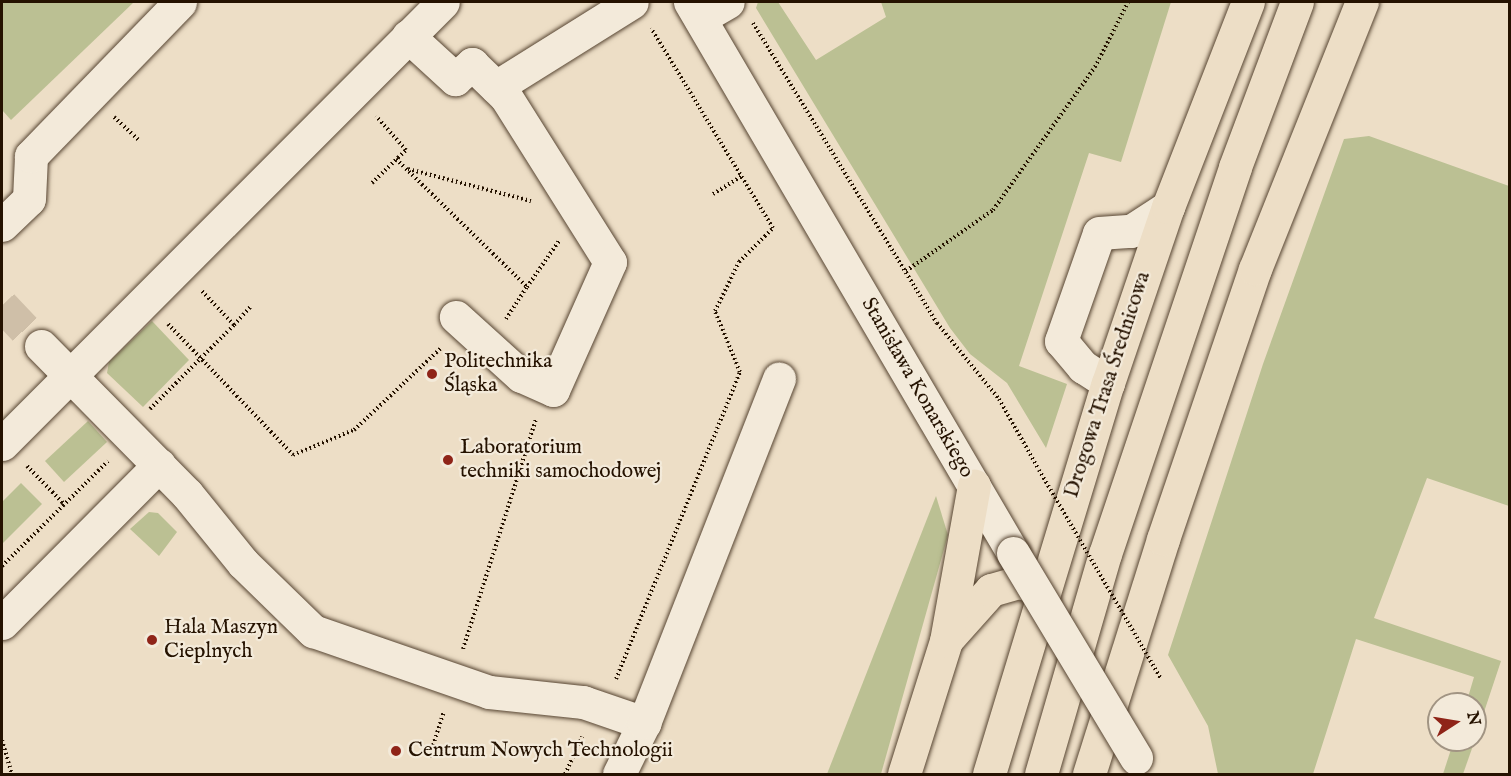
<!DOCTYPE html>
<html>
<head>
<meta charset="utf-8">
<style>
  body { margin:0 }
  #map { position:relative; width:1511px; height:776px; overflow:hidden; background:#eddec6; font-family:"IM FELL English",serif }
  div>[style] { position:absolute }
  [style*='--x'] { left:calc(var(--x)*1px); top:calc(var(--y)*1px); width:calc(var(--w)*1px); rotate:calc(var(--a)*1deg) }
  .green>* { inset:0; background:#bbc093 }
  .minor-tunnel>* { height:33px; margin-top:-16.5px; transform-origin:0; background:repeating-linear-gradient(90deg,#cfbfa8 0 33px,transparent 0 49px) }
  .path>* { height:4px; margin-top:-2px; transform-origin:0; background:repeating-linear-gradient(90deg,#251200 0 1.5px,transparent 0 4.5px) }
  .roads { filter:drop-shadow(0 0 2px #574532) drop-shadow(0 0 2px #574532) }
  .minor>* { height:33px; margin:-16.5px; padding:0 16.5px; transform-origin:16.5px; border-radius:16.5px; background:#f3eada }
  .major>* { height:33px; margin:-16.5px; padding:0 16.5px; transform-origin:16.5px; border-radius:16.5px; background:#eddec6 }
  .path-bridge>* { height:4px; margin-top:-2px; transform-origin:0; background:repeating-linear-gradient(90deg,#251200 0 1.5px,transparent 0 4.5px) }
  .bridges { filter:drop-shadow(0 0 2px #574532) drop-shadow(0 0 2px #574532) }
  .minor-bridge>* { height:33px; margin:-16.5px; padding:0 16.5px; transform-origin:16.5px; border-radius:16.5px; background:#f3eada }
  .dots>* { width:16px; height:16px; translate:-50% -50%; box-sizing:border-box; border:3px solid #f3eada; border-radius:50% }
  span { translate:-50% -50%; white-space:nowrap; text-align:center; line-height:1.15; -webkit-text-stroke:4.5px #f3eada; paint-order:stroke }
  .poi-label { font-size:21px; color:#251200 }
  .left { translate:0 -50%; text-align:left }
  .street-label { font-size:21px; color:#251200 }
  .frame { position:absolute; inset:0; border:3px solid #251200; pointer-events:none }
  .north { position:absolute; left:1427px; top:692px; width:60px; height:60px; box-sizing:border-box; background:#f3eada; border:2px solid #a19483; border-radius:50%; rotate:78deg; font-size:16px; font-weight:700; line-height:24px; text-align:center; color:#251200 }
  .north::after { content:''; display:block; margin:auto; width:21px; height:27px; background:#8f2418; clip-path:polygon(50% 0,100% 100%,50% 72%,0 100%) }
</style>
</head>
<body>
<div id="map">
  <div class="green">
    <i style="clip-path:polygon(2px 2px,134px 2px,11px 120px,2px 110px)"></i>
    <i style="clip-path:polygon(758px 2px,778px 2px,816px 60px,886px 17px,881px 2px,1171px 2px,1121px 162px,1089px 153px,1019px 366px,1067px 384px,1046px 448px,1007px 383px,970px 354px,950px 328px,756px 8px)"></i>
    <i style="clip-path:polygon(1369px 136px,1509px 186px,1509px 506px,1427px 478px,1374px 618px,1501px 661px,1475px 739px,1475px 704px,1466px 704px,1474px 677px,1356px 639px,1313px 774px,1218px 774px,1208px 726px,1168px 655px,1263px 364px,1344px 139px)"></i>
    <i style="clip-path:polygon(152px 321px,189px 360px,143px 407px,107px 373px,109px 362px)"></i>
    <i style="clip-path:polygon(88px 421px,107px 442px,64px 482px,45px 461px)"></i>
    <i style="clip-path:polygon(21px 483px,42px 504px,2px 544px,2px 502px)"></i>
    <i style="clip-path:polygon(936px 496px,948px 535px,881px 774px,827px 774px)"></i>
    <i style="clip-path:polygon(149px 512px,158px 513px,177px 532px,159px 556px,130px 529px)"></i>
    <i style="clip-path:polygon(1454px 740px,1475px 740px,1463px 774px,1443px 774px)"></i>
  </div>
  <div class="minor-tunnel">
    <i style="--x:2;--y:305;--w:57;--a:46.4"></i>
  </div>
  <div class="path">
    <i style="--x:753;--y:23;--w:352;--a:58.5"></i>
    <i style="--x:937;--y:323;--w:98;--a:50.8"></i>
    <i style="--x:999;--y:399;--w:81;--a:60.6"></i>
    <i style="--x:114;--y:117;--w:33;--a:43"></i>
    <i style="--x:396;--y:159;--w:183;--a:44.3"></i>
    <i style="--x:527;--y:287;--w:56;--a:-55.2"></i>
    <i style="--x:408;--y:169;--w:127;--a:14.6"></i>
    <i style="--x:372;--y:183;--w:47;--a:-44.1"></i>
    <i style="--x:406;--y:150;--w:45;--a:-131.4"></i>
    <i style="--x:713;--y:194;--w:34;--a:-32"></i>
    <i style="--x:906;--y:271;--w:106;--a:-35"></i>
    <i style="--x:993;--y:210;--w:176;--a:-54.5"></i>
    <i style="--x:1095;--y:67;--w:73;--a:-63.1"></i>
    <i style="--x:506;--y:319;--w:38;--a:-57"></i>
    <i style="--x:168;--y:324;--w:181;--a:46.3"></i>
    <i style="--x:293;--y:455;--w:66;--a:-22.3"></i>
    <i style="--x:354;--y:430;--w:121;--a:-43.3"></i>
    <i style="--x:234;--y:325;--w:25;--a:-48"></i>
    <i style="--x:150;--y:409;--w:119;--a:-45"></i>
    <i style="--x:234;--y:325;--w:48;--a:-133.3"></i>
    <i style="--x:27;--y:466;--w:53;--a:45.8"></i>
    <i style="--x:2;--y:566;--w:149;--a:-44.7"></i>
    <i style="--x:463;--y:649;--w:241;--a:-72.4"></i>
    <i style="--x:616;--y:679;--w:331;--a:-68"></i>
    <i style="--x:740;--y:372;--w:66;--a:-112.3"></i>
    <i style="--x:715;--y:311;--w:55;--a:-63.9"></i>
    <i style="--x:739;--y:262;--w:48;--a:-45"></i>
    <i style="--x:773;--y:228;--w:234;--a:-121.4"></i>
    <i style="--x:2;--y:740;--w:35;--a:74"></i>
    <i style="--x:429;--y:758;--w:49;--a:-72.3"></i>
    <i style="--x:565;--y:774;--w:41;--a:-65.3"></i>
  </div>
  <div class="roads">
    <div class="minor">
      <i style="--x:690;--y:2;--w:639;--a:59.62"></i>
      <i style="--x:700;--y:18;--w:32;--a:-30"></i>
      <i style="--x:408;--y:36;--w:64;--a:42.5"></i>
      <i style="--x:455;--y:79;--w:23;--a:-41"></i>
      <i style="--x:472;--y:64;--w:47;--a:44.1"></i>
      <i style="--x:506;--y:97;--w:195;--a:57.8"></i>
      <i style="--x:610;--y:262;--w:140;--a:114"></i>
      <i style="--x:553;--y:390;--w:35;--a:-156"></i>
      <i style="--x:521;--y:376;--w:88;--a:-137.8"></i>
      <i style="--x:496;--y:87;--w:160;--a:-32"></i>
      <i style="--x:2;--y:225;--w:37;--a:-44"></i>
      <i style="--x:29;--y:199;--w:43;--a:-87.3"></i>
      <i style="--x:31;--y:156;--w:214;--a:-45.9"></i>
      <i style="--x:41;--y:346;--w:208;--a:45.4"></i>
      <i style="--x:187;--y:494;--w:89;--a:50.9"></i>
      <i style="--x:243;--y:563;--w:98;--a:44.2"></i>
      <i style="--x:313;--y:631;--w:186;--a:19.1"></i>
      <i style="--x:489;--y:692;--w:95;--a:6.1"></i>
      <i style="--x:583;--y:702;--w:65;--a:19"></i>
      <i style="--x:1108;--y:383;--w:30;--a:-147"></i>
      <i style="--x:1083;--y:367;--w:34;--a:-130"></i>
      <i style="--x:1061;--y:341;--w:114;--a:-70.6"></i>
      <i style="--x:1099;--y:233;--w:32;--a:-4"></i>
      <i style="--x:1131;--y:231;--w:44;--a:-33"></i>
      <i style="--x:2;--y:444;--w:624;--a:-45.06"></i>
      <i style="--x:2;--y:623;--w:223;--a:-45.2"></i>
      <i style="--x:619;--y:774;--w:57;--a:-63.9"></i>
      <i style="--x:644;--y:723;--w:370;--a:-68.6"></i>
    </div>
    <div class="major">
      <i style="--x:949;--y:637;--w:63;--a:-48.2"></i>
      <i style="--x:991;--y:590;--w:29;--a:-16"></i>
      <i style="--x:1019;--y:582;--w:16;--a:15"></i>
      <i style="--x:904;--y:774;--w:139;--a:-72.5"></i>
      <i style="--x:946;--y:641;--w:158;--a:-79.8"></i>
      <i style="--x:989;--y:774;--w:409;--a:-73.1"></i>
      <i style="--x:1108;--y:383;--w:186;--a:-71.2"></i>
      <i style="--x:1168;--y:207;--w:220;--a:-68.7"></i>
      <i style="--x:1041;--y:774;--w:229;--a:-73.8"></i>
      <i style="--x:1105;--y:554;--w:408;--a:-71.4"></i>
      <i style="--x:1235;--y:167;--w:176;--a:-69.4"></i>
      <i style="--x:1089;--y:774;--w:246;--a:-72.5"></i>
      <i style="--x:1163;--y:539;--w:285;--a:-71.2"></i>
      <i style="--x:1255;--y:269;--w:288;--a:-68.2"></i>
    </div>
  </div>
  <div class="path-bridge">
    <i style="--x:1039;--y:470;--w:242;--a:59.7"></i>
  </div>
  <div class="bridges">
    <div class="minor-bridge">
      <i style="--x:1013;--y:553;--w:239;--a:59"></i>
    </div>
  </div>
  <div class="dots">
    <i style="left:432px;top:374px;background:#8f2418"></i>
    <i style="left:448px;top:460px;background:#8f2418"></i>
    <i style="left:152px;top:640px;background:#8f2418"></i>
    <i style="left:396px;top:751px;background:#8f2418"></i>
  </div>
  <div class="poi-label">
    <span class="left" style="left:444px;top:374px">Politechnika<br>Śląska</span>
    <span class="left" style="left:460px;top:460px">Laboratorium<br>techniki samochodowej</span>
    <span class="left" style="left:164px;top:640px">Hala Maszyn<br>Cieplnych</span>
    <span class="left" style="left:408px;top:751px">Centrum Nowych Technologii</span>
  </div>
  <div class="street-label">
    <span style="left:1108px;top:385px;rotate:-72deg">Drogowa Trasa Średnicowa</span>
    <span style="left:917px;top:388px;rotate:60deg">Stanisława Konarskiego</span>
  </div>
  <div class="frame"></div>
  <div class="north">N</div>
</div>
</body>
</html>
